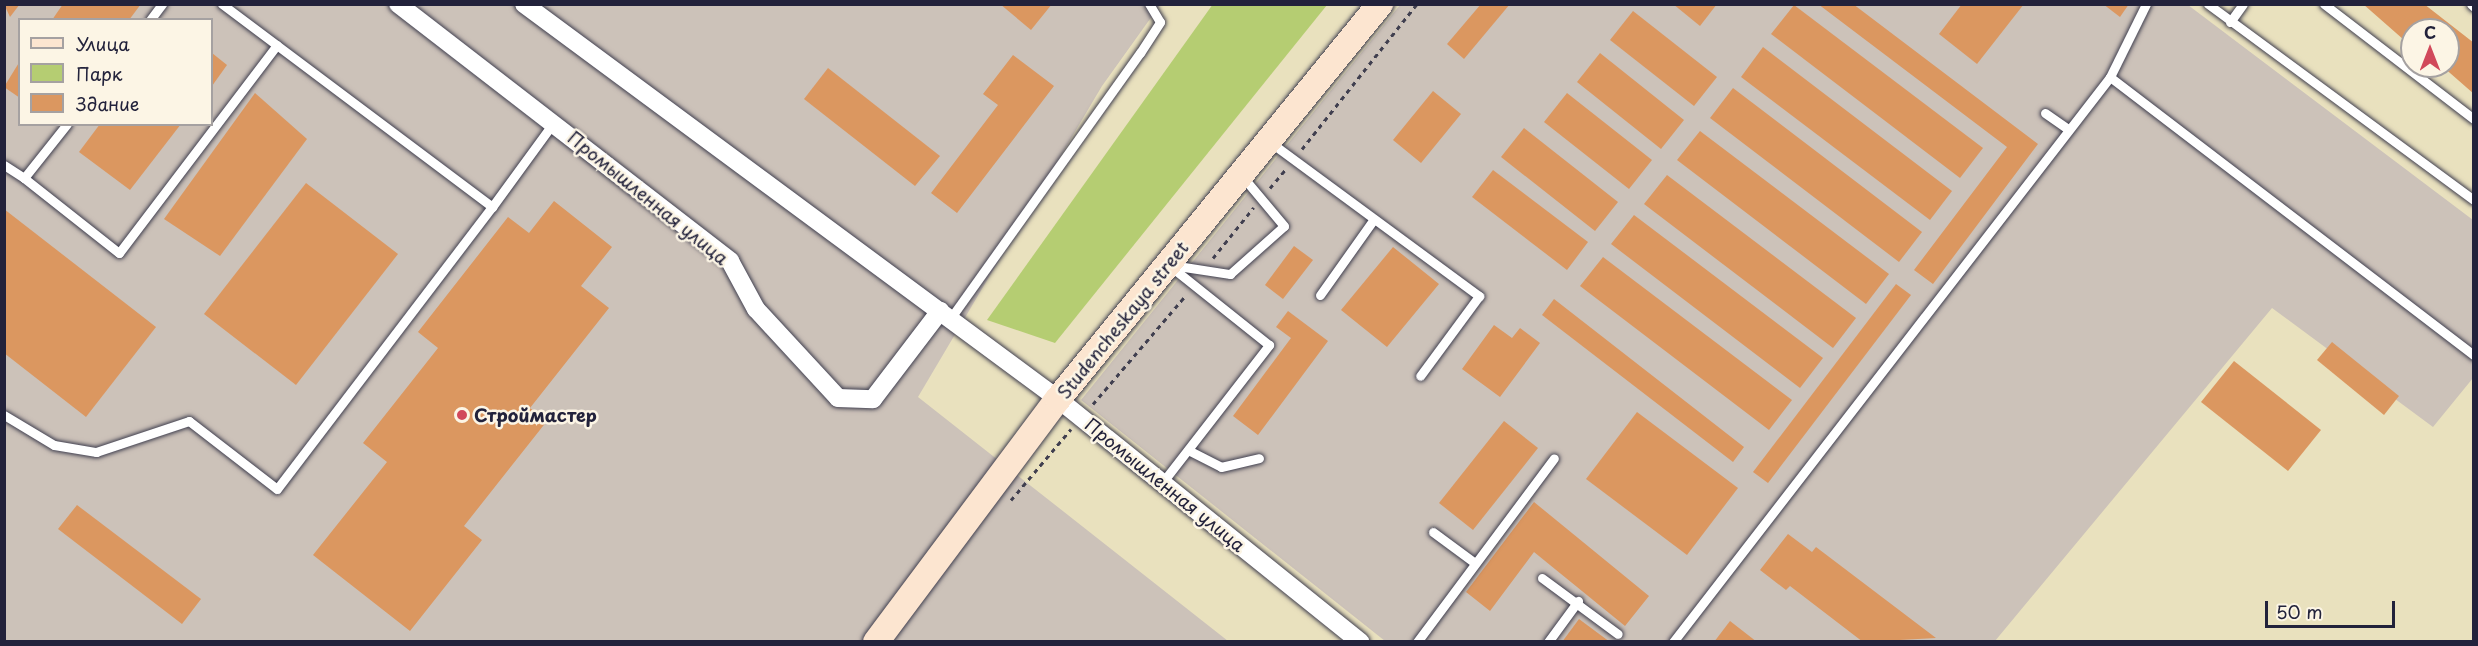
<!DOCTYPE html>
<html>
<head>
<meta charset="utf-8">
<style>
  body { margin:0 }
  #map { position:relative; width:2478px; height:646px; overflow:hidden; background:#e9e1be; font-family:"Playpen Sans",sans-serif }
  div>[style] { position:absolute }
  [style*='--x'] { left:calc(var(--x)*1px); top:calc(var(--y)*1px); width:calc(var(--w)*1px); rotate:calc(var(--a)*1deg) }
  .industrial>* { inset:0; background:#ccc2b9 }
  .green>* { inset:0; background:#b5cd72 }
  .building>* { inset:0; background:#db9760 }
  .path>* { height:3px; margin-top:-1.5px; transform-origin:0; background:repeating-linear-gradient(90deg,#403f4f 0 4.5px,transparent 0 9px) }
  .roads { filter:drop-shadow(0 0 2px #403f4f) drop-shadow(0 0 2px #403f4f) }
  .service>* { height:9px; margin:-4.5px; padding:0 4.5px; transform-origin:4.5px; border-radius:4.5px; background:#fff }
  .minor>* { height:18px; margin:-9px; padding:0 9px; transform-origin:9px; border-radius:9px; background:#fff }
  .secondary>* { height:26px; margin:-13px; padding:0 13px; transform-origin:13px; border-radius:13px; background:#fce5d0 }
  .dots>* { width:16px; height:16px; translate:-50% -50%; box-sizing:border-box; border:3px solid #fcf5e5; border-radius:50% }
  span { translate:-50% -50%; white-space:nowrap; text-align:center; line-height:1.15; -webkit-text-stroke:5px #fcf5e5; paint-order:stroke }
  .street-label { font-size:18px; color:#22223b }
  .poi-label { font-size:18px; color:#22223b; font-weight:700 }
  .left { translate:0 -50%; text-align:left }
  .frame { position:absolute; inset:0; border:6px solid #22223b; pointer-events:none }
  .legend { position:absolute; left:18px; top:18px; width:195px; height:108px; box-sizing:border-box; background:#fcf5e5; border:2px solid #a5a1a1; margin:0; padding:8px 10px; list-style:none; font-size:18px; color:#22223b }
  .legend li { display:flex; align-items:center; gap:12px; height:30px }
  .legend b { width:30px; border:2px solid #a5a1a1 }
  .north { position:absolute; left:2400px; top:18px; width:60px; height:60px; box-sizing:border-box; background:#fcf5e5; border:2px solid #a5a1a1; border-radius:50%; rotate:0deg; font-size:16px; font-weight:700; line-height:24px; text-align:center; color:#22223b }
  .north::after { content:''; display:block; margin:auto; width:21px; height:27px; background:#d1495b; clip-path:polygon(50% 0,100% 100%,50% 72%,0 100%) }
  .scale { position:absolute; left:2265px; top:601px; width:130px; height:27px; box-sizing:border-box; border:3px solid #22223b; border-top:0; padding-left:8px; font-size:18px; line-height:21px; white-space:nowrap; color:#22223b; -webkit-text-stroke:4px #fcf5e5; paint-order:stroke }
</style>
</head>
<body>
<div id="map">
  <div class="industrial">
    <i style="clip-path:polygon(evenodd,4px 5px,1160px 5px,1102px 86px,918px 397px,1228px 641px,5px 641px,4px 5px,20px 20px,212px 20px,212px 124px,20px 124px,20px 20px)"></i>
    <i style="clip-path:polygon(1400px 5px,2188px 5px,2473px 220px,2473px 378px,2433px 427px,2272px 308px,1995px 641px,1385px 641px,1081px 400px)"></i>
  </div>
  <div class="green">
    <i style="clip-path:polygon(1213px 4px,1327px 5px,1055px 343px,987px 320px)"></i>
  </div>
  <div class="building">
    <i style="clip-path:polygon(4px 4px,20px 4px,10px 17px)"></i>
    <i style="clip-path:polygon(63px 4px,141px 4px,129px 20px,52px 20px)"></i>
    <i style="clip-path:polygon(1000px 4px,1052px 4px,1031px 30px)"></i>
    <i style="clip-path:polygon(1481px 4px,1510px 4px,1464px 59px,1447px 44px)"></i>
    <i style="clip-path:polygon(1673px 4px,1717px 4px,1700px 26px)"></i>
    <i style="clip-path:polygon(1818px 4px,1853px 4px,2038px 144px,1933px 284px,1914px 270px,2007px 147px)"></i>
    <i style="clip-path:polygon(1962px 4px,2024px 4px,1977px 64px,1939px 34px)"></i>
    <i style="clip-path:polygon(2103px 4px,2129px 4px,2120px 17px)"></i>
    <i style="clip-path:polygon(2363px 4px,2424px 4px,2474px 43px,2474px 94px,2442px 66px,2448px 66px,2448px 30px,2412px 30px,2412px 47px)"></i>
    <i style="clip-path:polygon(1794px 5px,1983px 148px,1960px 178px,1771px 34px)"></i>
    <i style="clip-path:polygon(1633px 11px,1717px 77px,1694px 106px,1610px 40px)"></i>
    <i style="clip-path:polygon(1763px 47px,1952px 191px,1930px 220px,1741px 77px)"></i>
    <i style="clip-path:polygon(212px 53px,227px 65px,212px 86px)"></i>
    <i style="clip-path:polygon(1600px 53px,1684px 120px,1661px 149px,1577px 82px)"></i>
    <i style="clip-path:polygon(1013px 55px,1054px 86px,957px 213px,931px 193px,998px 105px,983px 94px)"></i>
    <i style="clip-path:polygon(20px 61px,20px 98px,4px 87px)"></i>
    <i style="clip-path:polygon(828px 68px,940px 156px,915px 186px,804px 99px)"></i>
    <i style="clip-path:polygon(1733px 88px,1922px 232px,1899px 262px,1710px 118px)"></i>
    <i style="clip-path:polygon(1433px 91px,1461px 114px,1421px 163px,1393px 140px)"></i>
    <i style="clip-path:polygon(255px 93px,307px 139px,220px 256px,164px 219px)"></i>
    <i style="clip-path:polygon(1567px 93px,1652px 160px,1629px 189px,1544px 122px)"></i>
    <i style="clip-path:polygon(100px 124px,181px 124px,130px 190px,79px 152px)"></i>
    <i style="clip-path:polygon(1524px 128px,1618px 202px,1595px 231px,1501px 157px)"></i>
    <i style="clip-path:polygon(1700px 131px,1889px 274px,1866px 304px,1677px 160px)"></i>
    <i style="clip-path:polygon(1493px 170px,1588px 242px,1567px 270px,1472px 197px)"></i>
    <i style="clip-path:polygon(1667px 175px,1856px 318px,1833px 348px,1644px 204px)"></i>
    <i style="clip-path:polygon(306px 183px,398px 254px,296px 385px,204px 314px)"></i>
    <i style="clip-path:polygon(554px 201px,612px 247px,581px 286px,609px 308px,530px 408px,547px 421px,464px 526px,482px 540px,410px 631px,313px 555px,387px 462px,363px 443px,438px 348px,418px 332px,508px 217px,529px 233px)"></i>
    <i style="clip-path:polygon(4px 209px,156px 327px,86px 417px,4px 353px)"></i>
    <i style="clip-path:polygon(1634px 215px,1823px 358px,1800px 388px,1611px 244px)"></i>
    <i style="clip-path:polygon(1294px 246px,1313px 260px,1283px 299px,1265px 285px)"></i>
    <i style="clip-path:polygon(1393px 247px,1439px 284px,1387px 347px,1341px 310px)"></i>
    <i style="clip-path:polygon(1603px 257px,1792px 400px,1769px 430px,1580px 286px)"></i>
    <i style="clip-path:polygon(1896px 284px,1911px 295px,1768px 483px,1753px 472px)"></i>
    <i style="clip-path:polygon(1554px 299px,1744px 447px,1733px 462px,1542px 315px)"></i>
    <i style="clip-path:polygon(1288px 311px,1328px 341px,1258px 435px,1233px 416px,1291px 338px,1276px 327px)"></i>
    <i style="clip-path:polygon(1494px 325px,1512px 338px,1520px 328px,1540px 343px,1500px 397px,1462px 369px)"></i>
    <i style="clip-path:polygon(2332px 342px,2399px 396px,2384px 415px,2317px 360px)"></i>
    <i style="clip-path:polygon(2234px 361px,2321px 430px,2288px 471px,2201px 402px)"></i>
    <i style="clip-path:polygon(1637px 412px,1738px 488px,1687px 555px,1586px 479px)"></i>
    <i style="clip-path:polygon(1504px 421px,1538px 448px,1473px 530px,1439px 503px)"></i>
    <i style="clip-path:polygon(1534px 502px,1649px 596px,1625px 626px,1534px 552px,1490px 611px,1466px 592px)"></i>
    <i style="clip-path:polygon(77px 505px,201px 599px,182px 624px,58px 529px)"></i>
    <i style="clip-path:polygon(1788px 534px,1812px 552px,1816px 547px,1936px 638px,1863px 642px,1790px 586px,1786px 590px,1760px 570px)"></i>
    <i style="clip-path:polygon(1579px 619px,1610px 642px,1562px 642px)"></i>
    <i style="clip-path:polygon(1730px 621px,1757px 642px,1714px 642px)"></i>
  </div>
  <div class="path">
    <i style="--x:1302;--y:149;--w:185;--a:-51.6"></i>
    <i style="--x:1270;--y:188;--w:26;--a:-50"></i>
    <i style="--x:1213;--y:258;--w:65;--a:-51.2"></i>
    <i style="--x:1093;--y:404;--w:143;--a:-49.5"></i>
    <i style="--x:1011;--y:500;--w:93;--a:-49.8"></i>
  </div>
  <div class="roads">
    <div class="service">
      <i style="--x:222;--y:4;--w:338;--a:36.9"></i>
      <i style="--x:492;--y:207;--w:105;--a:-53.9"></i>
      <i style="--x:2146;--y:4;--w:81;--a:116.3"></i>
      <i style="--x:2110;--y:77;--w:458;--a:37.4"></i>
      <i style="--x:2208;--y:4;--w:330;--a:36.4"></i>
      <i style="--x:2324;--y:4;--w:189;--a:37.5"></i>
      <i style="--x:2471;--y:4;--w:4;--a:45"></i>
      <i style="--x:150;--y:20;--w:20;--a:-53"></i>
      <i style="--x:2230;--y:22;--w:22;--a:-54"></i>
      <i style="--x:2045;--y:113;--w:28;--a:35"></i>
      <i style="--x:1270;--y:142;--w:260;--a:36.4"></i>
      <i style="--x:1479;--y:296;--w:99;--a:126.4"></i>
      <i style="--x:4;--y:165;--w:24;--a:33"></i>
      <i style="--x:24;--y:178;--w:69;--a:-51.5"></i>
      <i style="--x:24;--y:178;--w:121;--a:38.3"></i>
      <i style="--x:119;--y:253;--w:261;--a:-52.8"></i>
      <i style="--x:1171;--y:265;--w:60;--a:8.7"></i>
      <i style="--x:1230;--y:274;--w:72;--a:-41.6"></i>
      <i style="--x:1284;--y:226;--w:65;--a:-130"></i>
      <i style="--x:1320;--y:295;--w:93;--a:-54.6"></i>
      <i style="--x:950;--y:319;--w:327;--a:-54.5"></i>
      <i style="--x:1140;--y:53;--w:37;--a:-57"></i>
      <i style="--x:1160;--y:22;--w:21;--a:-121"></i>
      <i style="--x:4;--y:415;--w:58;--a:31"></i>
      <i style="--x:54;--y:445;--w:43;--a:9.5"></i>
      <i style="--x:96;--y:452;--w:98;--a:-18.4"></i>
      <i style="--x:189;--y:421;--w:111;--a:37.7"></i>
      <i style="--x:277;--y:489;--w:355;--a:-52.7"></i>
      <i style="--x:1188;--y:450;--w:37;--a:27"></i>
      <i style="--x:1221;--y:467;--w:39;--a:-13"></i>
      <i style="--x:1162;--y:483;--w:175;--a:-52.2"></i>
      <i style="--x:1269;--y:345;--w:127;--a:-141.4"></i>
      <i style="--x:1433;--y:532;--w:52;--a:36.4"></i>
      <i style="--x:1542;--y:578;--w:94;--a:36.4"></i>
      <i style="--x:1417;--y:642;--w:229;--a:-53.3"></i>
      <i style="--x:1548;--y:642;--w:51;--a:-53.8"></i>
      <i style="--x:1673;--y:642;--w:714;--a:-52.28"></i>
    </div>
    <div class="minor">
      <i style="--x:398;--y:4;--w:420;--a:37.7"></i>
      <i style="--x:730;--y:261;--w:55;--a:61.6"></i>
      <i style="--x:756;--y:309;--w:121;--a:47.3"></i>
      <i style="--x:838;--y:398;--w:35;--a:2"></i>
      <i style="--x:873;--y:399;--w:111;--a:-52.7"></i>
      <i style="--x:524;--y:4;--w:664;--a:36.49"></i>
      <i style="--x:1058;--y:399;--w:388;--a:38.8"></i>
    </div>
    <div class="secondary">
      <i style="--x:876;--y:642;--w:304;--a:-53.2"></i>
      <i style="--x:1058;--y:399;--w:510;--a:-50.81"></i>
    </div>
  </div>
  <div class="dots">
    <i style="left:462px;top:415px;background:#d1495b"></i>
  </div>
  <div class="street-label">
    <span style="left:648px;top:198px;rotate:39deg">Промышленная улица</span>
    <span style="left:1123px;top:320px;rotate:-51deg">Studencheskaya street</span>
    <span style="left:1165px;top:485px;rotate:39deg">Промышленная улица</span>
  </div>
  <div class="poi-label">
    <span class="left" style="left:474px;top:415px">Строймастер</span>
  </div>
  <div class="frame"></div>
  <ul class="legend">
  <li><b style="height:8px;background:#fce5d0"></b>Улица</li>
  <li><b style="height:16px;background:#b5cd72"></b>Парк</li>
  <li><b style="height:16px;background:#db9760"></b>Здание</li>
  </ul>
  <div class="north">С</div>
  <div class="scale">50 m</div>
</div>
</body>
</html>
